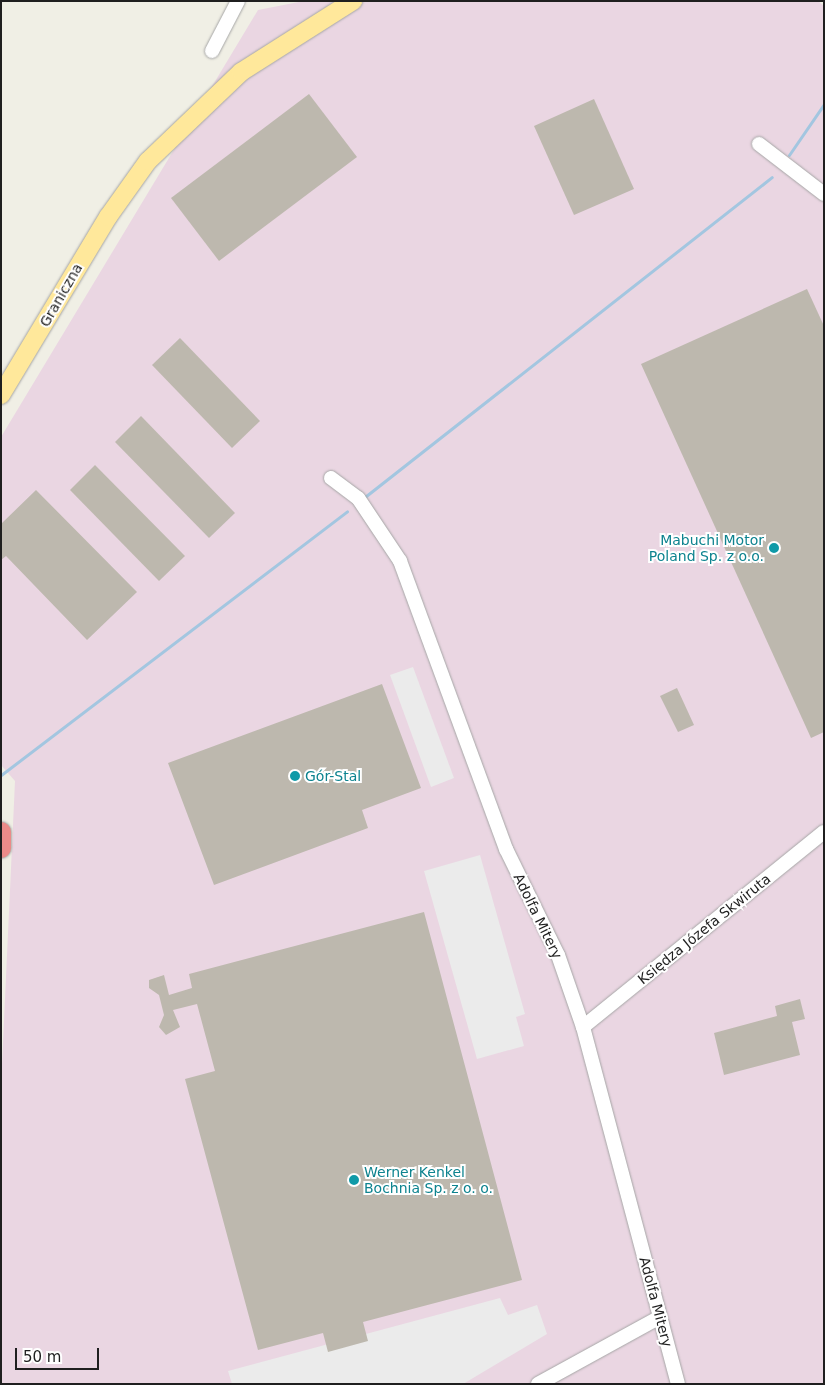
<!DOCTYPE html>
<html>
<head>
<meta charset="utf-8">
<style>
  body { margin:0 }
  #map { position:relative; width:825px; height:1385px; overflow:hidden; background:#f0efe5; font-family:"DejaVu Sans",sans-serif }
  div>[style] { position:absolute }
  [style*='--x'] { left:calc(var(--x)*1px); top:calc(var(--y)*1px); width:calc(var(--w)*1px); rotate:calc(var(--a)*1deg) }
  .industrial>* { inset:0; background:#ead6e2 }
  .parking>* { inset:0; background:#ebebeb }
  .stream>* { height:3px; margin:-1.5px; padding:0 1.5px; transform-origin:1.5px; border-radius:1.5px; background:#a3c6e0 }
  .building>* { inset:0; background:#bdb8ae }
  .roads { filter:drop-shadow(0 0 1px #a6a6a6) drop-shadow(0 0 1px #a6a6a6) }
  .minor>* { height:14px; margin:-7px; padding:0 7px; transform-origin:7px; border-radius:7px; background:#fff }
  .major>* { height:18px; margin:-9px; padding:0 9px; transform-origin:9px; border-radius:9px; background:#ffe89b }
  .highway>* { height:20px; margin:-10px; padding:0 10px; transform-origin:10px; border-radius:10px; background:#eb8b89 }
  .dots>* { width:14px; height:14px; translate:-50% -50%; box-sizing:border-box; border:2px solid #fff; border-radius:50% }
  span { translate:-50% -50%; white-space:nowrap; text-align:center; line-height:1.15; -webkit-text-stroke:4px #fff; paint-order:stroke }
  .street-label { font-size:14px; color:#1f1f1f }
  .culture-label { font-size:14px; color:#0d838f }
  .right { translate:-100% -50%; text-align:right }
  .left { translate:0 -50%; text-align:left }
  .frame { position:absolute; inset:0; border:2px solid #1f1f1f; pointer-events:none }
  .scale { position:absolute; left:15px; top:1348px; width:84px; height:22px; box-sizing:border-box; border:2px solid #1f1f1f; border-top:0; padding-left:6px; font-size:15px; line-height:18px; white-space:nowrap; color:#1f1f1f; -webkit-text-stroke:4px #fff; paint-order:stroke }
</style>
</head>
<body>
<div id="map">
  <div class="industrial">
    <i style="clip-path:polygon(304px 1px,818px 1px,824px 6px,824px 1384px,1px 1384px,1px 1086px,15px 781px,1px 765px,1px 437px,258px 10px)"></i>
  </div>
  <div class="parking">
    <i style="clip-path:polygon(413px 667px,454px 778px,431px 787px,390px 675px)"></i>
    <i style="clip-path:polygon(480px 855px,525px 1014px,516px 1017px,524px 1046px,477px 1059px,424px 871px)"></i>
    <i style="clip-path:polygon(500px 1298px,508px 1315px,537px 1305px,547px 1334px,463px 1384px,232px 1384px,228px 1371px)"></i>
  </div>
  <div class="stream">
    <i style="--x:789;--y:155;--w:62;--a:-55.5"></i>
    <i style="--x:366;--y:496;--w:516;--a:-38.16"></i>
    <i style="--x:1;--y:775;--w:435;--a:-37.3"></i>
  </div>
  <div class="building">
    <i style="clip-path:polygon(309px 94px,357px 157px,219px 261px,171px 198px)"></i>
    <i style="clip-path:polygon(594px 99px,634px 189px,574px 215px,534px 126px)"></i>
    <i style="clip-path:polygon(807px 289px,824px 326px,824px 732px,811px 738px,641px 364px)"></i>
    <i style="clip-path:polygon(180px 338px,260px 421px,232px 448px,152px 365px)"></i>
    <i style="clip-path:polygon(141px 416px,235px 513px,209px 538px,115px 442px)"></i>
    <i style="clip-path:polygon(95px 465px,185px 556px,159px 581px,70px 490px)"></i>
    <i style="clip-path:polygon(36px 490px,137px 592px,87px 640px,6px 556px,1px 560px,1px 524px)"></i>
    <i style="clip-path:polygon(382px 684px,421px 788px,362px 810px,368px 828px,214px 885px,168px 763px)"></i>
    <i style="clip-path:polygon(677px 688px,694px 725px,678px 732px,660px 696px)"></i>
    <i style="clip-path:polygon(424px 912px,522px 1280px,363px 1322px,368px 1341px,328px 1352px,323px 1333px,258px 1350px,185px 1079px,215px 1071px,197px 1004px,173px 1010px,180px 1027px,166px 1035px,159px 1027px,164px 1015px,159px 995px,149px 988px,149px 980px,164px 975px,169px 995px,192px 988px,189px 974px)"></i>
    <i style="clip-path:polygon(800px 999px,805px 1019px,792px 1022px,800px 1055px,724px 1075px,714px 1033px,777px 1016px,775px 1006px)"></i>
  </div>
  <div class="roads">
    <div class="minor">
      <i style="--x:212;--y:51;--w:56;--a:-62.5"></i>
      <i style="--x:759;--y:144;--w:82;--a:37.6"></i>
      <i style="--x:331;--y:478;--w:34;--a:37"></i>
      <i style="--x:358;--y:498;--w:76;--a:56.3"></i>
      <i style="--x:400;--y:561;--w:307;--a:69.8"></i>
      <i style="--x:506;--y:849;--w:118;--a:63.9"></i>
      <i style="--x:558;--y:955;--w:76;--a:70.9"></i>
      <i style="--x:583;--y:1027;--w:369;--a:75.1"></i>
      <i style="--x:583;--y:1027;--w:310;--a:-39"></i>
      <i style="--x:538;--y:1384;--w:139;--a:-28.8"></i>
    </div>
    <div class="major">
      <i style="--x:1;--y:395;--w:208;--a:-59"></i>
      <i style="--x:108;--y:217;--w:69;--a:-54.5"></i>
      <i style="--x:148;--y:161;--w:129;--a:-43.7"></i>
      <i style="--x:241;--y:72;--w:133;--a:-32.4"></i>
    </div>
    <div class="highway">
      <i style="--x:1;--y:832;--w:16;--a:90"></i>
    </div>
  </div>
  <div class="dots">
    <i style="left:774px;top:548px;background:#0f9aa8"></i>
    <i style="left:295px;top:776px;background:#0f9aa8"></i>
    <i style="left:354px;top:1180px;background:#0f9aa8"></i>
  </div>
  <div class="street-label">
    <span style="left:61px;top:295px;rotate:-60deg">Graniczna</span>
    <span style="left:538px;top:916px;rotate:64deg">Adolfa Mitery</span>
    <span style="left:704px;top:929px;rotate:-39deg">Księdza Józefa Skwiruta</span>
    <span style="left:656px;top:1302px;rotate:75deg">Adolfa Mitery</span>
  </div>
  <div class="culture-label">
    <span class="right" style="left:764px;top:548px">Mabuchi Motor<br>Poland Sp. z o.o.</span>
    <span class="left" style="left:305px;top:776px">Gór-Stal</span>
    <span class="left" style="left:364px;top:1180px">Werner Kenkel<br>Bochnia Sp. z o. o.</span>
  </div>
  <div class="frame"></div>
  <div class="scale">50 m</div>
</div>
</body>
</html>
